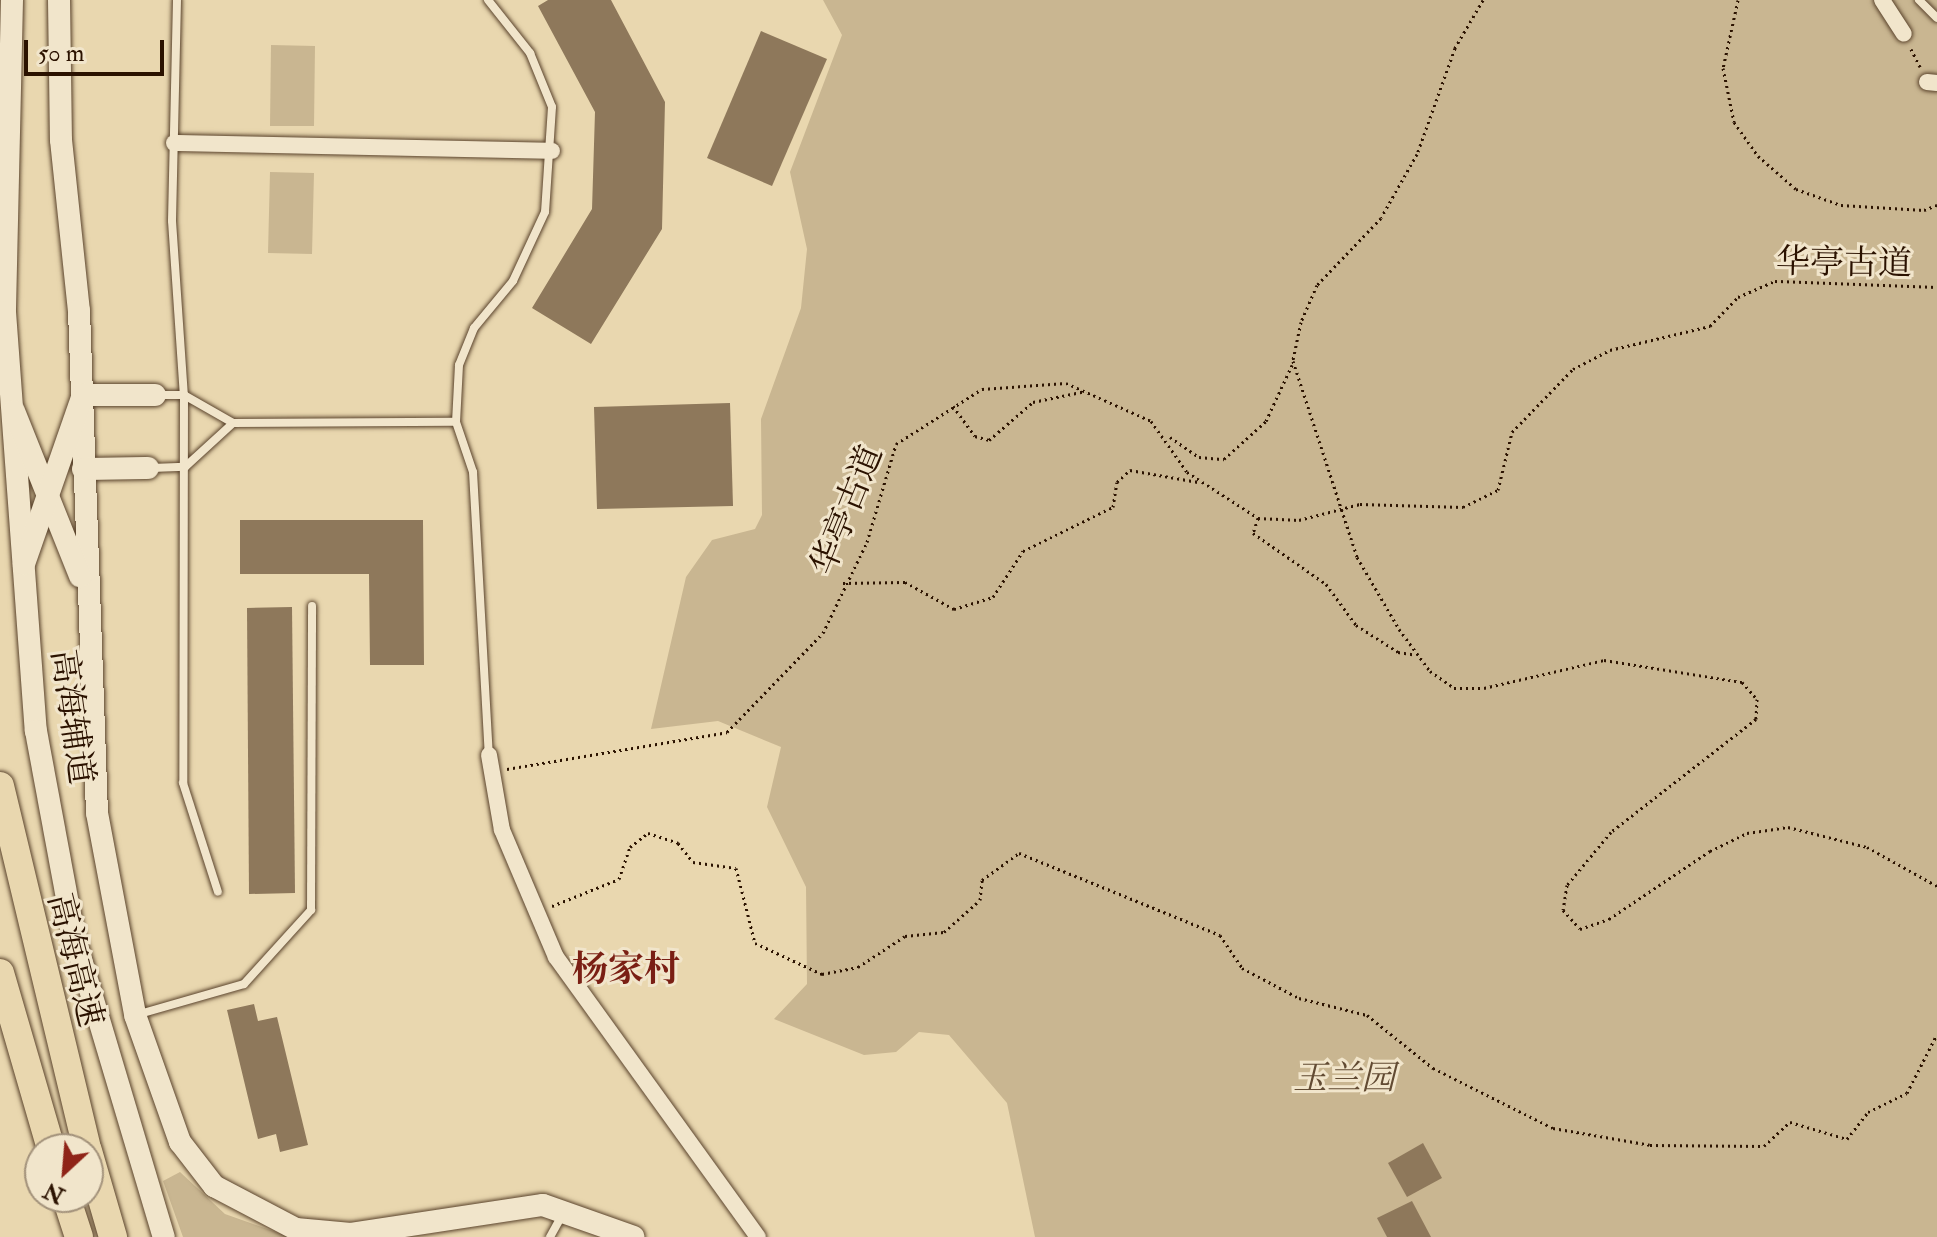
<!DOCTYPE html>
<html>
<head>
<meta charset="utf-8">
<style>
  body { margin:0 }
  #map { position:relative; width:1937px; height:1237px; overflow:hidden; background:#e9d7af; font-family:"IM FELL Double Pica","Noto Serif SC",serif }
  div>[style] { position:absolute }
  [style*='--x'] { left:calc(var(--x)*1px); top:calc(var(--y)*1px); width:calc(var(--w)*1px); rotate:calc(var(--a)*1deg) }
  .green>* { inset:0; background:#c9b691 }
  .building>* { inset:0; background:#8e785b }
  .path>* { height:3px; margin-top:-1.5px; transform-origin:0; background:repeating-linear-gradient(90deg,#2b1200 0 2px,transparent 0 6px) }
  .roads { filter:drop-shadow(0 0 2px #5a432c) drop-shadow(0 0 2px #5a432c) }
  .lane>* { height:8px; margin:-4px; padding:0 4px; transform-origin:4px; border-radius:4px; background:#f1e5cb }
  .street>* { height:16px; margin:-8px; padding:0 8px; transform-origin:8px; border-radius:8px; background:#f1e5cb }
  .secondary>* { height:22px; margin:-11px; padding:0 11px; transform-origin:11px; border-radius:11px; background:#f1e5cb }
  .highway>* { height:28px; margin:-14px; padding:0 14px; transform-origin:14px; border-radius:14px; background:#e9d7af }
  span { translate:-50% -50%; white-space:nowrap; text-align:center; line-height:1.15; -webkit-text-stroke:6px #f1e5cb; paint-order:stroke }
  .street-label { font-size:34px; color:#2b1200 }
  .park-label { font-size:34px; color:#624b33; font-style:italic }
  .neighbourhood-label { font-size:36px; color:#7a1f14; font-weight:700 }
  .north { position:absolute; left:24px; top:1133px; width:80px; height:80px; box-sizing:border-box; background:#f1e5cb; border:2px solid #a2917a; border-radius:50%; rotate:206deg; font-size:22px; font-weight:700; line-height:32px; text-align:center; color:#2b1200 }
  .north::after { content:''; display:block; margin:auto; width:28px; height:36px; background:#8f2418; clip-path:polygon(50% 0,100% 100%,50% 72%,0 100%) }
  .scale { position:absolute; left:24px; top:40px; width:140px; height:36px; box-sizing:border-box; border:4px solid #2b1200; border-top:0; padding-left:10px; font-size:24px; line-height:28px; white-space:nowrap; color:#2b1200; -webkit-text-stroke:6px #f1e5cb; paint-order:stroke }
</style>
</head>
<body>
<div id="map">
  <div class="green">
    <i style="clip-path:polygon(823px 0,1937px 0,1937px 1237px,1035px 1237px,1007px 1103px,949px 1035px,919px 1032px,896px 1052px,864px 1055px,774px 1019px,807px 984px,806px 887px,767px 807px,781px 747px,718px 721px,651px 729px,686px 577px,712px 540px,755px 529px,762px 515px,761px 419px,801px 308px,807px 249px,790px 172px,842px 35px)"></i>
    <i style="clip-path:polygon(271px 45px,315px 46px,314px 126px,270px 126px)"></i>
    <i style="clip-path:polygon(270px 172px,314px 173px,312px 254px,268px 253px)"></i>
    <i style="clip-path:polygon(180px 1172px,225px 1214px,290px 1237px,183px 1237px,163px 1181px)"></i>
  </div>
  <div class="building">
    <i style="clip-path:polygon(548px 0,611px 0,665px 102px,662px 229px,591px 344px,532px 308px,592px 209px,595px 112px,538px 6px)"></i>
    <i style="clip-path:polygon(761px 31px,827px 59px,772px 186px,707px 158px)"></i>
    <i style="clip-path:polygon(730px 403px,733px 506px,597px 509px,594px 407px)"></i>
    <i style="clip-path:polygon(240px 520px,423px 520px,424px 665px,370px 665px,369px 574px,240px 574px)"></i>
    <i style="clip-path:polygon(292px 607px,295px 893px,249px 894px,247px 608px)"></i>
    <i style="clip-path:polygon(254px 1004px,258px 1021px,277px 1017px,308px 1145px,280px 1152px,276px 1134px,258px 1139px,227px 1010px)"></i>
    <i style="clip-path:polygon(1423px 1143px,1442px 1178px,1407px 1197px,1388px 1163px)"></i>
    <i style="clip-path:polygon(1412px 1201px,1431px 1237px,1387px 1237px,1377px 1218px)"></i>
  </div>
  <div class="path">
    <i style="--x:1483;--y:0;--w:56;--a:120.3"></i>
    <i style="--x:1455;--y:48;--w:113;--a:109.7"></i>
    <i style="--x:1417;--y:154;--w:73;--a:119.4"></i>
    <i style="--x:1381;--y:218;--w:93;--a:133.7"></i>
    <i style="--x:1317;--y:285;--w:40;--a:113.4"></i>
    <i style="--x:1301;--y:322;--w:40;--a:102"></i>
    <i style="--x:1293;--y:361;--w:206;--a:71.9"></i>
    <i style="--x:1357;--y:557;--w:83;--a:59.7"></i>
    <i style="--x:1399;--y:629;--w:52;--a:53.6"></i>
    <i style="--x:1430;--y:671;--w:29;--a:35"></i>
    <i style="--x:1454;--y:688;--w:30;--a:0"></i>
    <i style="--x:1484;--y:688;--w:123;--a:-13.1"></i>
    <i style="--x:1604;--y:660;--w:140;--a:9.1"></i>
    <i style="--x:1742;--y:682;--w:23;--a:49"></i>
    <i style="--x:1757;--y:699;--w:20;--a:93"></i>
    <i style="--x:1756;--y:719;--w:184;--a:142.1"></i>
    <i style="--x:1611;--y:832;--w:69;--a:129.7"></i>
    <i style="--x:1567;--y:885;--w:25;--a:99"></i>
    <i style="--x:1563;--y:910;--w:25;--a:48"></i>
    <i style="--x:1580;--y:929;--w:31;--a:-19"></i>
    <i style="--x:1609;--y:919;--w:122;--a:-34"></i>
    <i style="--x:1710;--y:851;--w:41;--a:-25.9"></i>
    <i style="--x:1747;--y:833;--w:41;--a:-8.3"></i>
    <i style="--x:1788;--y:827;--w:81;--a:14.2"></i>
    <i style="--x:1867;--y:847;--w:80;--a:29.1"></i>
    <i style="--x:1738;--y:0;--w:70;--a:102.4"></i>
    <i style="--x:1723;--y:68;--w:55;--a:78.5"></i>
    <i style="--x:1734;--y:122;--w:42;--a:54.8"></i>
    <i style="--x:1758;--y:156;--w:50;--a:41"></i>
    <i style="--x:1796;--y:189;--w:48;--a:19.6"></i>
    <i style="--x:1841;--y:205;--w:83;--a:3.4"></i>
    <i style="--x:1924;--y:210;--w:14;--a:-21"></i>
    <i style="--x:1911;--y:49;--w:20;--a:63"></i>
    <i style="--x:953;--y:406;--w:37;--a:54"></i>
    <i style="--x:975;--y:436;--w:15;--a:16"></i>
    <i style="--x:989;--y:440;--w:58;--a:-40.8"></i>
    <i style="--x:1033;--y:402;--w:54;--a:-11.7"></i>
    <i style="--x:1170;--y:437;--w:35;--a:35"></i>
    <i style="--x:1199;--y:457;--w:25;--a:5"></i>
    <i style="--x:1224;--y:459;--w:57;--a:-42.1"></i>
    <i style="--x:1266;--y:421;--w:62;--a:-65.1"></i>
    <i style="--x:1258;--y:518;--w:16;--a:108"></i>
    <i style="--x:1253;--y:533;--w:89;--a:34.9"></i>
    <i style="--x:1326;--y:584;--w:51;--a:53.8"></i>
    <i style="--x:1356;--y:625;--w:50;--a:32.7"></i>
    <i style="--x:1398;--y:652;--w:18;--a:9"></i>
    <i style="--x:843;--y:583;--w:62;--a:-0.9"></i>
    <i style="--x:905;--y:582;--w:56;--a:28.9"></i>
    <i style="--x:954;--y:609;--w:41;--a:-17.1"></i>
    <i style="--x:993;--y:597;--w:55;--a:-56.9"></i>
    <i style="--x:1023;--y:551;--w:100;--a:-26.1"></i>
    <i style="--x:1113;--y:507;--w:25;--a:-81"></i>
    <i style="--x:1117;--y:482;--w:18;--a:-43"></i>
    <i style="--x:1130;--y:470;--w:69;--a:10"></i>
    <i style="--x:507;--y:769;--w:223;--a:-9.5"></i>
    <i style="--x:727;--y:732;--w:138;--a:-45.9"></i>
    <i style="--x:823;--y:633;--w:101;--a:-64.2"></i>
    <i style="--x:867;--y:542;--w:102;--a:-73.5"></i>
    <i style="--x:896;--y:444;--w:102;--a:-32.6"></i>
    <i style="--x:982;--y:389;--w:84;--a:-4.1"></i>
    <i style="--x:1066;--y:383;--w:93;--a:24.1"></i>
    <i style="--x:1151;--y:421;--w:62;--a:54.8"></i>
    <i style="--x:1187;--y:472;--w:85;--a:32.9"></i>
    <i style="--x:1258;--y:518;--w:41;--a:2.8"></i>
    <i style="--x:1299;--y:520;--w:63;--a:-14.7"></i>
    <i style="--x:1360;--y:504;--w:103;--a:1.7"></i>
    <i style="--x:1463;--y:507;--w:39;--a:-26"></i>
    <i style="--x:1498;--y:490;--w:60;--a:-76.4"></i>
    <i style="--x:1512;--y:432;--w:88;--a:-45.9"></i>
    <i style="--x:1573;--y:369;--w:42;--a:-27.2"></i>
    <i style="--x:1610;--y:350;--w:103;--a:-13.5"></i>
    <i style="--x:1710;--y:326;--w:40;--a:-46"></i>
    <i style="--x:1738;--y:297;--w:40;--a:-23.4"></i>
    <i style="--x:1775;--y:281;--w:162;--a:2.1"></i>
    <i style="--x:552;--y:906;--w:72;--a:-21.9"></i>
    <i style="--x:619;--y:879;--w:34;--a:-71"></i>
    <i style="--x:630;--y:847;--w:23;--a:-38"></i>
    <i style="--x:648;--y:833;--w:32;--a:18"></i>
    <i style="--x:678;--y:843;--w:24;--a:52"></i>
    <i style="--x:693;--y:862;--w:43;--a:7.9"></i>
    <i style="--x:736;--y:868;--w:77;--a:75.8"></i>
    <i style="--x:755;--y:943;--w:74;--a:24.8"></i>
    <i style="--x:822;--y:974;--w:37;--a:-11"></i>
    <i style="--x:858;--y:967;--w:56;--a:-33.4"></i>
    <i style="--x:905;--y:936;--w:39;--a:-6"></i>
    <i style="--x:944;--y:932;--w:48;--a:-41.6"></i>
    <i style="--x:980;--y:900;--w:20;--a:-84"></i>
    <i style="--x:982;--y:880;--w:46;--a:-36.1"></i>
    <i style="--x:1019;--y:853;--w:217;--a:22.2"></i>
    <i style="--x:1220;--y:935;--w:40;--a:56"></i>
    <i style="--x:1242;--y:968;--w:64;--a:27.8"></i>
    <i style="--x:1299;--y:998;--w:70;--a:14"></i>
    <i style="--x:1367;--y:1015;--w:85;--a:38.8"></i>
    <i style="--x:1433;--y:1068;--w:134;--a:26.6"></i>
    <i style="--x:1553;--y:1128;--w:98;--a:9.9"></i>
    <i style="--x:1650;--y:1145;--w:114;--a:0.5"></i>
    <i style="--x:1764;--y:1146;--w:35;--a:-43"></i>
    <i style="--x:1790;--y:1122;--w:59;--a:16.6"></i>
    <i style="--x:1847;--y:1139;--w:34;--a:-52"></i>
    <i style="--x:1868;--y:1112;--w:43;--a:-26"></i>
    <i style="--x:1907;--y:1093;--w:66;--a:-63"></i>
  </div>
  <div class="roads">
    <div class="lane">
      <i style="--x:177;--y:0;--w:221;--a:91.3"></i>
      <i style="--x:172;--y:221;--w:174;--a:86.1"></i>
      <i style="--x:184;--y:395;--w:388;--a:90.1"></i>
      <i style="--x:183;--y:783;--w:114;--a:72.2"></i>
      <i style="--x:488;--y:0;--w:68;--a:51.6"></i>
      <i style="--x:530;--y:53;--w:58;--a:67.8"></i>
      <i style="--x:552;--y:107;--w:105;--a:93.8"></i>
      <i style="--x:545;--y:212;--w:76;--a:114.9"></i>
      <i style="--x:513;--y:281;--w:61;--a:129.7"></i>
      <i style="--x:474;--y:328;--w:40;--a:112"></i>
      <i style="--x:459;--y:365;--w:57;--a:93"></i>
      <i style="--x:456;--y:422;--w:53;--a:71.2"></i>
      <i style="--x:473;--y:472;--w:283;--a:86.8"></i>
      <i style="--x:1919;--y:0;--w:25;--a:45"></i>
      <i style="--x:156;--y:395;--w:28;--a:0"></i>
      <i style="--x:184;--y:395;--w:56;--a:29.7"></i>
      <i style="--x:233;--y:423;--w:223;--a:-0.3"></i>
      <i style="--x:151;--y:468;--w:34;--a:-2"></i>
      <i style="--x:185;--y:467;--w:65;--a:-42.5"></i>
      <i style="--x:136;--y:1015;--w:112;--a:-16"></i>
      <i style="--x:244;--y:984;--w:100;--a:-47.8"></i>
      <i style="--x:311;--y:910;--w:304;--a:-89.8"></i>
      <i style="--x:550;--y:1237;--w:26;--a:-61"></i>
    </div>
    <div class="street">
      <i style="--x:1882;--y:0;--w:40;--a:57.1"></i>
      <i style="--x:1927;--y:82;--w:10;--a:6"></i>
      <i style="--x:174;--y:143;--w:378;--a:1.2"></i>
      <i style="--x:489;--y:755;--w:76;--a:80.2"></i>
      <i style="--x:502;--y:830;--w:138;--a:67"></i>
      <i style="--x:556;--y:957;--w:345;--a:54.2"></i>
    </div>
    <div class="secondary">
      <i style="--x:12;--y:0;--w:312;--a:91.3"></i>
      <i style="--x:5;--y:312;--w:420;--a:85.8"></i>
      <i style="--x:36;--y:731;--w:208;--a:79.5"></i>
      <i style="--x:74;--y:936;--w:314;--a:73.4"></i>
      <i style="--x:59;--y:0;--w:140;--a:89.2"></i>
      <i style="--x:61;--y:140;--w:172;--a:84"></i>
      <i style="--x:79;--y:311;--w:502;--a:87.95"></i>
      <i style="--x:97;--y:813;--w:206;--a:79.3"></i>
      <i style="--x:135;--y:1015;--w:135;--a:70.5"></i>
      <i style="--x:180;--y:1142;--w:56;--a:52.3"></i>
      <i style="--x:214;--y:1186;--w:93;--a:27.7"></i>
      <i style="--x:296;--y:1229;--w:55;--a:5.2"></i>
      <i style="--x:351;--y:1234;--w:194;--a:-8.6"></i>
      <i style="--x:543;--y:1205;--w:96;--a:19.4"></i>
      <i style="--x:14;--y:411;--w:178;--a:68.2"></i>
      <i style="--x:83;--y:469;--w:65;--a:-0.9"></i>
      <i style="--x:24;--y:564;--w:179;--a:-70.8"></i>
      <i style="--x:83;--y:395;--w:72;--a:0"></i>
    </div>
    <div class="highway">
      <i style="--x:0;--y:786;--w:373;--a:76.5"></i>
      <i style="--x:0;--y:973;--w:183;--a:73.8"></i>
      <i style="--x:88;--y:1151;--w:90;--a:73.8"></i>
      <i style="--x:66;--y:1197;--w:42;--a:72"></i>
    </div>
  </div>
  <div class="street-label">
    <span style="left:1844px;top:263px;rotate:1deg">华亭古道</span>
    <span style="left:847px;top:510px;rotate:-68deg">华亭古道</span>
    <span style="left:72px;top:717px;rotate:82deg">高海辅道</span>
    <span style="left:75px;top:960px;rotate:76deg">高海高速</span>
  </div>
  <div class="park-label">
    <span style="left:1344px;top:1079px">玉兰园</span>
  </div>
  <div class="neighbourhood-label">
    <span style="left:626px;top:970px">杨家村</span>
  </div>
  <div class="north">N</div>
  <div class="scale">50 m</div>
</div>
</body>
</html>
